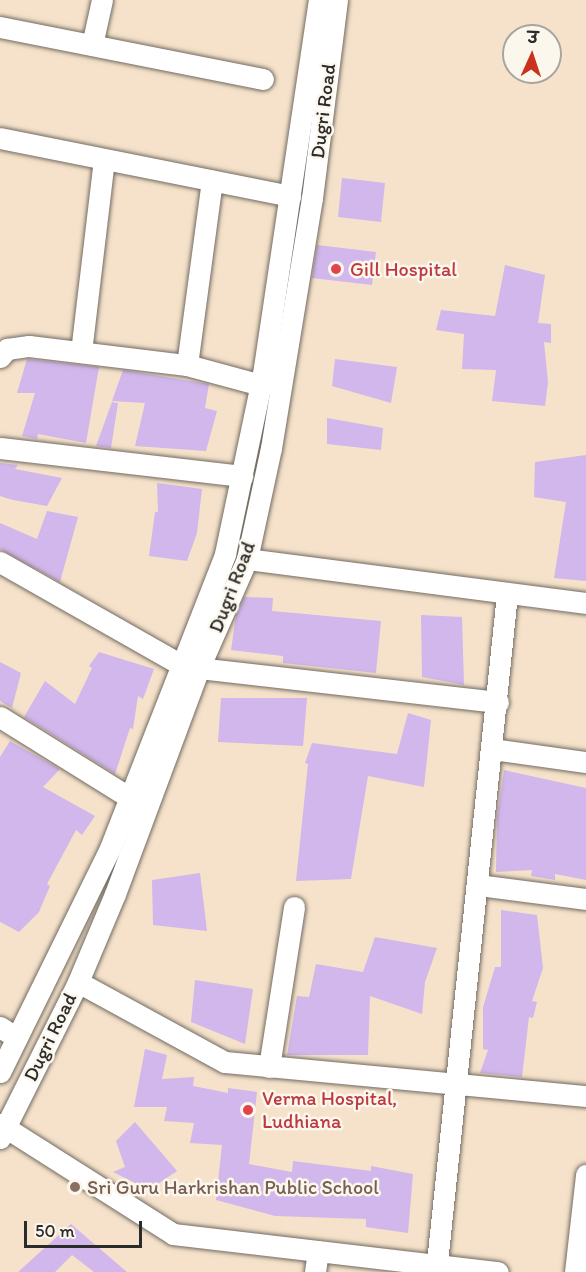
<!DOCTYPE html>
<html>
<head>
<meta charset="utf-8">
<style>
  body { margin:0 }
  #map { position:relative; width:586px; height:1272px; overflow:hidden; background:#f6e2ca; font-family:Itim,"Playpen Sans Deva",sans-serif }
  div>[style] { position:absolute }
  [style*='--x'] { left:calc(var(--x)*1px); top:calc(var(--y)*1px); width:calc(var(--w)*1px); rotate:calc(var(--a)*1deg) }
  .building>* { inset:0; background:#d1b7eb }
  .roads { filter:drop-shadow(0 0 2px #726b63) drop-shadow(0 0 2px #726b63) }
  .minor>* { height:21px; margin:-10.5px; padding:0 10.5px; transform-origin:10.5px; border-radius:10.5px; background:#fff }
  .dots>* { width:16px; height:16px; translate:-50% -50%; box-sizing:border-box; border:3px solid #fbf7ec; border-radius:50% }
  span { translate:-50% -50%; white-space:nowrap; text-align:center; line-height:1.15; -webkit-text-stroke:5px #fbf7ec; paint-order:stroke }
  .street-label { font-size:20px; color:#2b2b2b }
  .health-label { font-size:20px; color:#be3a42 }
  .left { translate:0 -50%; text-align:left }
  .education-label { font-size:20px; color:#785e54 }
  .north { position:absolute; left:502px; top:24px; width:60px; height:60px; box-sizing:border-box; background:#fbf7ec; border:2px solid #a8a59f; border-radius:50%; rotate:3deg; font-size:16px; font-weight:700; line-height:24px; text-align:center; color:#2b2b2b }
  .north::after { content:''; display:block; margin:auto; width:21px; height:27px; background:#c8321e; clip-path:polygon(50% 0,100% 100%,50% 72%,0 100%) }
  .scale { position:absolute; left:24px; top:1221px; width:118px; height:27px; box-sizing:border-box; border:3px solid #2b2b2b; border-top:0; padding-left:8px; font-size:18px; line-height:21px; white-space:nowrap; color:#2b2b2b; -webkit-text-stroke:4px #fbf7ec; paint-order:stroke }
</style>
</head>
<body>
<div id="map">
  <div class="building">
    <i style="clip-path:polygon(342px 178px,385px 183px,381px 222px,338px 217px)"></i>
    <i style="clip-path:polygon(317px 245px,376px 252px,372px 285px,312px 278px)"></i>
    <i style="clip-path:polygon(505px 265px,545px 275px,538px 323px,551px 324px,551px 343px,544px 342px,548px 382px,545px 406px,492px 401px,496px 370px,462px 369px,464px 334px,436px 330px,441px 310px,495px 316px)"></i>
    <i style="clip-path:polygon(27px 359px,99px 367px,86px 443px,38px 434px,37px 439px,22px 436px,35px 393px,17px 393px)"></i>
    <i style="clip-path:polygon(335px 359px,397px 367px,391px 403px,332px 386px)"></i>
    <i style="clip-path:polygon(123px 370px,209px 384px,205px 408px,217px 411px,206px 451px,135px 446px,145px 403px,112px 401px)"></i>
    <i style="clip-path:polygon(112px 402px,118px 403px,111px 448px,96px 446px)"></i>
    <i style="clip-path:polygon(327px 418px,383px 428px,381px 450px,327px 444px)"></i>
    <i style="clip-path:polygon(586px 455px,586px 581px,554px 578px,566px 502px,534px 497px,535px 462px)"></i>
    <i style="clip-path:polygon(0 463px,18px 465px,15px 469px,62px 478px,47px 506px,13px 500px,0 496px)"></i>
    <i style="clip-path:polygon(157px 483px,202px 489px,197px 533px,187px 561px,149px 556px,155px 512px,158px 512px)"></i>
    <i style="clip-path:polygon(47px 511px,78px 517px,60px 582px,0 549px,0 523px,37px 539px)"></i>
    <i style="clip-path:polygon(244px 597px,273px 598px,272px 611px,381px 621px,376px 673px,283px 663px,283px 656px,231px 650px,236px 615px)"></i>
    <i style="clip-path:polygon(421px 615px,462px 617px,464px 685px,422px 677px)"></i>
    <i style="clip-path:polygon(99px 652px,154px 669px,143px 699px,138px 696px,133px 729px,130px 728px,115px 774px,24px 717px,45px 681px,75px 704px,92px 668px,89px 666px)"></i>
    <i style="clip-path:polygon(0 662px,21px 673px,12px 708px,0 701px)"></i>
    <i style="clip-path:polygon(221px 698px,307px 698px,303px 746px,218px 742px)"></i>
    <i style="clip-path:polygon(408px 713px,431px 720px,424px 787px,368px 776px,351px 879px,296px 881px,308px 764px,305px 763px,312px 743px,397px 754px)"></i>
    <i style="clip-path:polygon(10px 741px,60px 769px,43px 787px,95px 816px,82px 835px,76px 830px,47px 884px,50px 886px,39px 912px,19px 932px,0 922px,0 757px)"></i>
    <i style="clip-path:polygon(504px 770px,586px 788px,586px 880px,555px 874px,555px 880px,531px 876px,532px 870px,496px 872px,497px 817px)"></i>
    <i style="clip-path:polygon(200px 873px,207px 931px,153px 925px,152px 880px)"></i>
    <i style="clip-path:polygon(501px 910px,537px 915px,543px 968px,532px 1001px,537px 1002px,533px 1018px,529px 1017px,522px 1077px,480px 1073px,488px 1050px,483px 1049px,483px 1007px,495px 967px,501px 967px)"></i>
    <i style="clip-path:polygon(375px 937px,437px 948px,425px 982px,422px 1014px,370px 996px,368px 1055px,287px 1055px,297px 996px,309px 997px,316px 964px,363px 972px)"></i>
    <i style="clip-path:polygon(195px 980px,253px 989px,245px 1044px,191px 1022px)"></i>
    <i style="clip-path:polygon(145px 1049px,167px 1055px,162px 1079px,194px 1077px,193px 1086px,228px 1093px,228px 1088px,257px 1092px,249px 1164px,292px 1172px,293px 1161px,371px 1171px,371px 1166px,413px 1174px,408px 1233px,366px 1227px,366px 1219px,275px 1216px,216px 1200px,222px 1145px,190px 1143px,194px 1123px,164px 1121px,167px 1107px,134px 1107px)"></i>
    <i style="clip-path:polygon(135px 1122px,177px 1171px,149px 1190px,113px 1172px,125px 1167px,116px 1141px)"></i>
    <i style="clip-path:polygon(71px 1224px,127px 1272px,94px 1272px,72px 1255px,55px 1272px,18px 1272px)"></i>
  </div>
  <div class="roads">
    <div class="minor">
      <i style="--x:0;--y:27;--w:268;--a:11.2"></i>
      <i style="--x:92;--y:45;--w:46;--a:-77.5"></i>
      <i style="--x:0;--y:138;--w:296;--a:11.3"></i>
      <i style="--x:81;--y:352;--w:193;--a:-83.2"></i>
      <i style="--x:0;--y:357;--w:11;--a:-49"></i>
      <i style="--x:7;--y:349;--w:22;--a:-8"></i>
      <i style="--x:29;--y:346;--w:159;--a:6.9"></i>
      <i style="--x:187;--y:365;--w:186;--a:-82.3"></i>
      <i style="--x:187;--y:365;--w:77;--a:15.1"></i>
      <i style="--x:0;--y:448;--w:244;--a:6.6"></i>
      <i style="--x:247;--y:559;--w:342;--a:7.4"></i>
      <i style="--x:0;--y:562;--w:208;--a:29.6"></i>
      <i style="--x:199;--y:668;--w:301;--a:6.5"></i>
      <i style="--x:0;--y:717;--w:153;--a:31.9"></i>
      <i style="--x:493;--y:749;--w:94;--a:8"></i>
      <i style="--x:478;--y:885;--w:109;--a:7.4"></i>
      <i style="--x:78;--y:982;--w:167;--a:28.6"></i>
      <i style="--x:225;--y:1062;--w:363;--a:5.4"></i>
      <i style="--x:0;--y:1027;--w:20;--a:33"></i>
      <i style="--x:269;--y:1067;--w:162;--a:-81.1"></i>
      <i style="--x:0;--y:1072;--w:250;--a:-63.8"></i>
      <i style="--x:110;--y:848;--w:316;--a:-68.6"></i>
      <i style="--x:225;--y:554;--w:184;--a:-78.1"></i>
      <i style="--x:263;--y:374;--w:378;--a:-81.5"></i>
      <i style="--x:0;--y:1124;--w:205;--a:32.4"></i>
      <i style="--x:173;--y:1234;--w:327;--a:6.7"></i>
      <i style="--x:0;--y:1138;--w:174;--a:-63.4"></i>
      <i style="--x:78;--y:982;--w:95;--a:-67.2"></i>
      <i style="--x:115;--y:894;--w:241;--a:-69.6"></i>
      <i style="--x:199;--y:668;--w:119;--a:-66.2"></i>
      <i style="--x:247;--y:559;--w:114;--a:-77.8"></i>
      <i style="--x:271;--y:448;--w:253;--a:-80.7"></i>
      <i style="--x:312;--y:198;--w:200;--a:-82.8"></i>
      <i style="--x:315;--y:1272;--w:21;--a:-82"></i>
      <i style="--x:436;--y:1272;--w:682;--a:-84.02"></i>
      <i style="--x:575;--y:1272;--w:98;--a:-83.5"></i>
    </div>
  </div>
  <div class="dots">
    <i style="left:336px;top:269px;background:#e0444e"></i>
    <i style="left:248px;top:1110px;background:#e0444e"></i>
    <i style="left:75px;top:1187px;background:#8d6e63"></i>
  </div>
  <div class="street-label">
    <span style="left:323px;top:111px;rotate:-83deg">Dugri Road</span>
    <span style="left:232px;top:587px;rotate:-69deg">Dugri Road</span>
    <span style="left:50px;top:1037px;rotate:-64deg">Dugri Road</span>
  </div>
  <div class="health-label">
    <span class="left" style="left:350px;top:269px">Gill Hospital</span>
    <span class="left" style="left:262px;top:1110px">Verma Hospital,<br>Ludhiana</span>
  </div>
  <div class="education-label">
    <span class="left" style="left:87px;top:1187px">Sri Guru Harkrishan Public School</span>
  </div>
  <div class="north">उ</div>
  <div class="scale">50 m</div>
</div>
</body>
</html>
